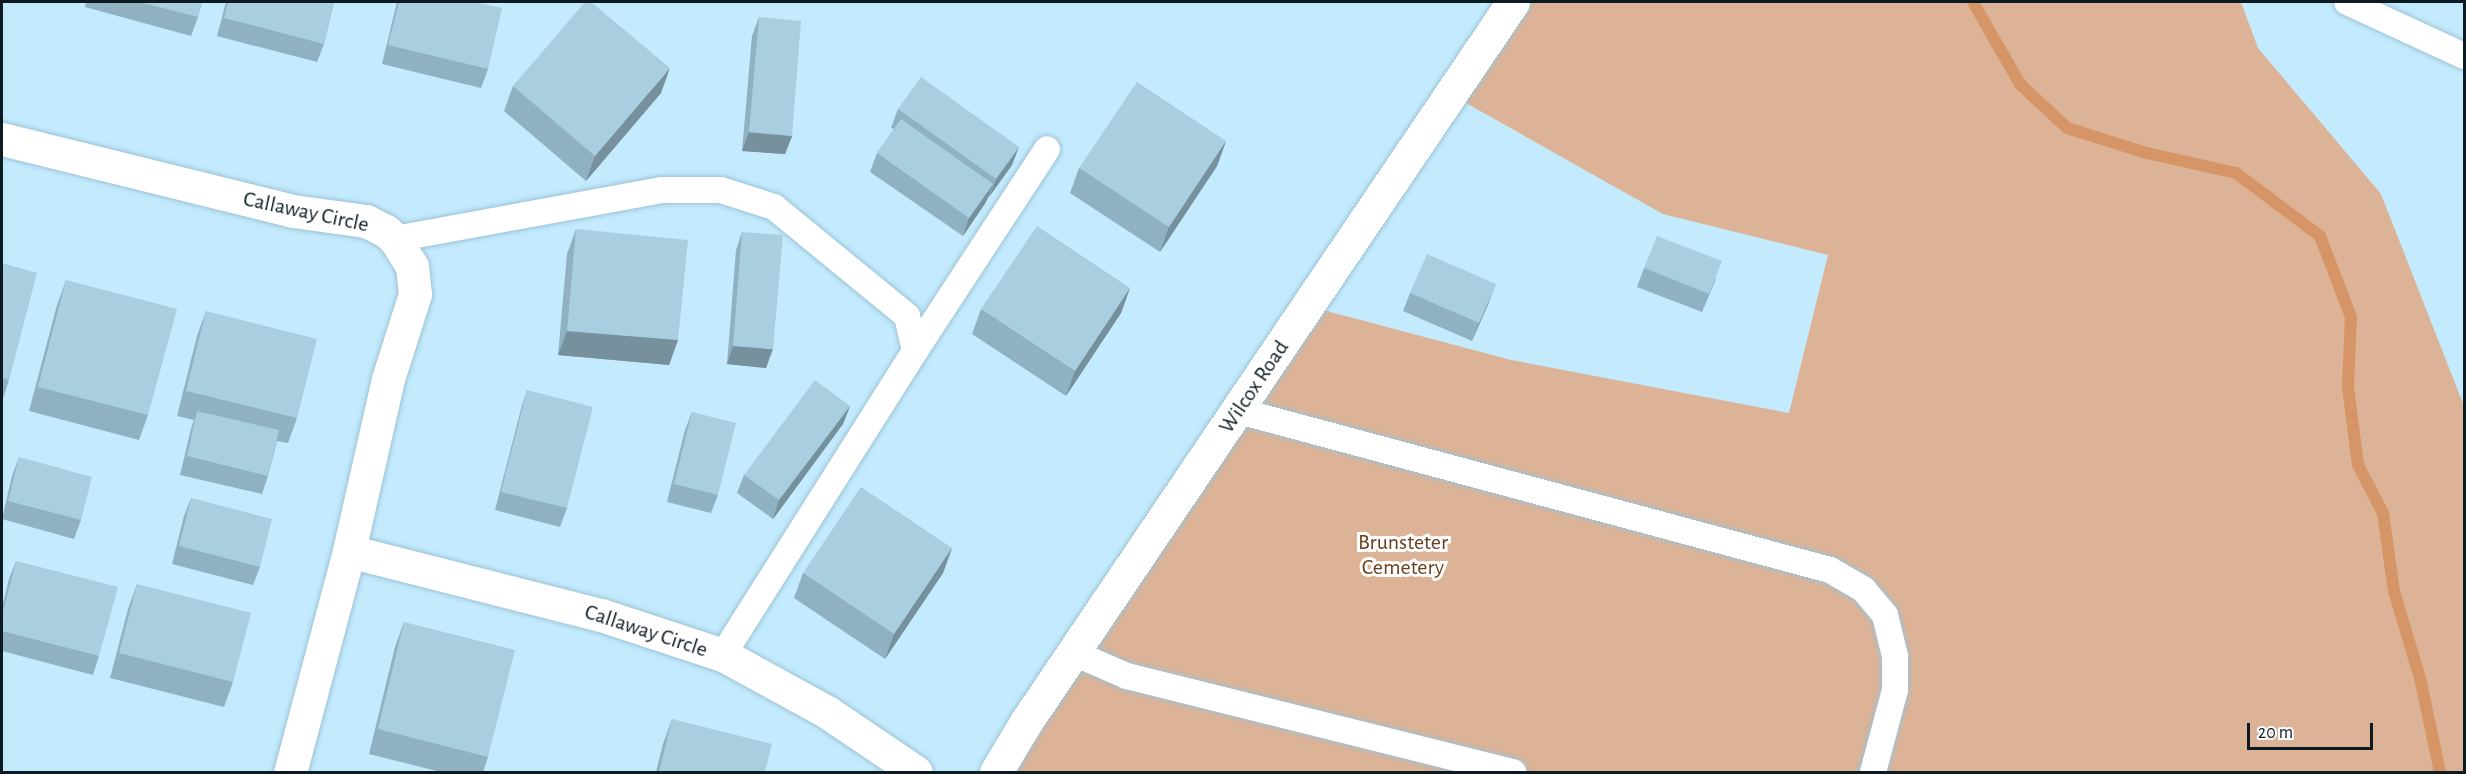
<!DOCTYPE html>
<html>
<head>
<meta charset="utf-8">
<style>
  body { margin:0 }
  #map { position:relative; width:2466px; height:774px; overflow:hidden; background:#c3eafd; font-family:"Alegreya Sans",sans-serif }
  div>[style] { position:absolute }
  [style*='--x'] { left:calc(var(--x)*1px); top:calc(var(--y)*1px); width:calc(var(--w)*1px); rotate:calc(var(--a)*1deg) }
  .green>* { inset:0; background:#dcb396 }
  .stream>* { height:12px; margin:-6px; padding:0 6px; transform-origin:6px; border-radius:6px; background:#d59567 }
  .roads { filter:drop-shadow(0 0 2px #9dc2d5) drop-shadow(0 0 2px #9dc2d5) }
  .service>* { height:26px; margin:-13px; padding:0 13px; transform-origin:13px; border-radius:13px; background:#fff }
  .minor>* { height:33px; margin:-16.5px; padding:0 16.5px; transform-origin:16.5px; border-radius:16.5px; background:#fff }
  .tertiary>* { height:33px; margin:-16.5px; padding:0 16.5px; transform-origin:16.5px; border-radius:16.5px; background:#fff }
  .wall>* { inset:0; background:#90b1c1 }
  .shaded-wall>* { inset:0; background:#76909d }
  .building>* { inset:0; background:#a8cee0 }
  span { translate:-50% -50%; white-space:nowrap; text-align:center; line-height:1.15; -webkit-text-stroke:6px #fff; paint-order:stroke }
  .street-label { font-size:22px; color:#0c1b21 }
  .park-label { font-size:22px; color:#6b3f1d }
  .frame { position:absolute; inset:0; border:3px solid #0c1b21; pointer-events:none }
  .scale { position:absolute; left:2247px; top:723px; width:126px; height:27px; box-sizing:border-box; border:3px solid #0c1b21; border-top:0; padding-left:8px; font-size:18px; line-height:21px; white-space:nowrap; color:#0c1b21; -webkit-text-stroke:4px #fff; paint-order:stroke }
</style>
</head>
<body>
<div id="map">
  <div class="green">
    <i style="clip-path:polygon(1513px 2px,2241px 2px,2258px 48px,2381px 194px,2464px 406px,2464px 772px,996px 772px,1308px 306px,1511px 360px,1789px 413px,1828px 255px,1663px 214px,1450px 94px)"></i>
  </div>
  <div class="stream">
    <i style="--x:1973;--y:2;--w:95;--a:60.2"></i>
    <i style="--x:2020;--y:84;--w:64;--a:43.1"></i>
    <i style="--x:2067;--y:128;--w:84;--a:17.4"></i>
    <i style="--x:2147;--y:153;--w:91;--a:12.7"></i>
    <i style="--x:2236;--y:173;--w:105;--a:36.9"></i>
    <i style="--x:2320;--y:236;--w:87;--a:69.1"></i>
    <i style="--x:2351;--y:317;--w:70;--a:92.5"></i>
    <i style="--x:2348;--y:387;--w:79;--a:82.7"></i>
    <i style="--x:2358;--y:465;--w:54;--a:62.5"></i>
    <i style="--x:2383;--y:513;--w:79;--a:82"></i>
    <i style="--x:2394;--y:591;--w:91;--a:73.4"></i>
    <i style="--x:2420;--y:678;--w:96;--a:78"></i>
  </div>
  <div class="roads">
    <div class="service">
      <i style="--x:2347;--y:2;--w:129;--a:24.8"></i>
      <i style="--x:395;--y:239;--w:272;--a:-10.4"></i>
      <i style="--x:663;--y:190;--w:58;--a:0"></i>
      <i style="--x:721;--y:190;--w:56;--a:17.8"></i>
      <i style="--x:774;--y:207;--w:172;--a:39.3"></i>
      <i style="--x:907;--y:316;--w:36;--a:77"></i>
      <i style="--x:915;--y:351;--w:360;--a:122.3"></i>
      <i style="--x:915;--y:351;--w:241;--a:-56.8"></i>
      <i style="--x:1239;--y:411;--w:612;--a:15.06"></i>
      <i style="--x:1830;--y:570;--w:39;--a:30"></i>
      <i style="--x:1864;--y:590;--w:33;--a:50"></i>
      <i style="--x:1885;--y:615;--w:42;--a:76.3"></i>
      <i style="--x:1895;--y:656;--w:34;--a:90"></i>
      <i style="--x:1895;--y:690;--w:85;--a:105"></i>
      <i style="--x:1074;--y:653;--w:58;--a:23.5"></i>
      <i style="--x:1127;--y:676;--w:398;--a:14"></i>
    </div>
    <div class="minor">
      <i style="--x:2;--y:139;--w:300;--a:13.9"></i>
      <i style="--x:293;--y:211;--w:74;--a:7.8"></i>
      <i style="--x:366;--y:221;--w:22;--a:27"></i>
      <i style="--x:386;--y:231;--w:12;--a:42"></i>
      <i style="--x:395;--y:239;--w:32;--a:58"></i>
      <i style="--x:412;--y:266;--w:28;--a:84"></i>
      <i style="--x:415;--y:294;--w:89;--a:107.6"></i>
      <i style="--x:388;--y:379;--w:176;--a:102.8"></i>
      <i style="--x:349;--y:551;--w:229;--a:104.9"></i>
      <i style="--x:349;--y:551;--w:260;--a:14.3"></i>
      <i style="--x:601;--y:615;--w:128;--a:18.2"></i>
      <i style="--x:723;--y:655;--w:119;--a:28.7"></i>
      <i style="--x:827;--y:712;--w:107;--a:34"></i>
    </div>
    <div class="tertiary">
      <i style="--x:996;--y:772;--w:58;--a:-59"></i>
      <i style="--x:1026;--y:722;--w:869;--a:-55.93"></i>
    </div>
  </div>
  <div class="wall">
    <i style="clip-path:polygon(86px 2px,202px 2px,198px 17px,191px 36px,85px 7px)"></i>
    <i style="clip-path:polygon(226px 2px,334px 2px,324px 44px,317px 62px,217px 36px)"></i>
    <i style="clip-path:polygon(397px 2px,474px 2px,488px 69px,481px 88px,382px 64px)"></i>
    <i style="clip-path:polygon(759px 17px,792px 136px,785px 154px,742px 151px,752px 36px)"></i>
    <i style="clip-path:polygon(513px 86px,661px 93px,586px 181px,504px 111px)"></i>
    <i style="clip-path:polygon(898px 109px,1012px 165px,989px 197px,989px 196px,986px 202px,963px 236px,870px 172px,877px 153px,894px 129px,891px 128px)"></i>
    <i style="clip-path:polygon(1226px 141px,1217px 166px,1160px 252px,1070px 193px,1079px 168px)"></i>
    <i style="clip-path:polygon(576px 229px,678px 340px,669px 365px,558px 355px,567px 254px)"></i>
    <i style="clip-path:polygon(742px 232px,766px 368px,727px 364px,736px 250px)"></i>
    <i style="clip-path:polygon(2px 263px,9px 380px,2px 402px)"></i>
    <i style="clip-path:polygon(1644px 268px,1716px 279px,1702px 312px,1637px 287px)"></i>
    <i style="clip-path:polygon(66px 280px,148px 415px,139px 440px,29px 411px,57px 305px)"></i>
    <i style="clip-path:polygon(1130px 288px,1121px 313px,1066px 396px,972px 334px,981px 309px)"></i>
    <i style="clip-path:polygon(1410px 293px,1489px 302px,1472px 341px,1403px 311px)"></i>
    <i style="clip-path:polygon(206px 311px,297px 418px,288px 443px,277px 441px,268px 476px,262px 494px,180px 475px,191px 429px,194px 420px,177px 416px,197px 336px)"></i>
    <i style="clip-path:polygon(527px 390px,567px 508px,560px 527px,495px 510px,521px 409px)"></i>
    <i style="clip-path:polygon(850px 406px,843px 424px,773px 519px,737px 493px,744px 475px)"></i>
    <i style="clip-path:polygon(692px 412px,718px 495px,711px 513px,667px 502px,685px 430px)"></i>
    <i style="clip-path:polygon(19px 457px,81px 520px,74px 539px,2px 519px,12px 476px)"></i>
    <i style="clip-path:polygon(191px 498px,260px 567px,253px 585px,172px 564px,184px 516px)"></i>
    <i style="clip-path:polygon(952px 548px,943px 573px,885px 659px,794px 598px,803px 573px)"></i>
    <i style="clip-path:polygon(16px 561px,99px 656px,93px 675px,2px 651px,2px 608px,9px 579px)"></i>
    <i style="clip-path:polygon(137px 584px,233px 682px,224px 707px,110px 678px,128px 609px)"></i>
    <i style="clip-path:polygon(404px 622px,488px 757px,483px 772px,441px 772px,369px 754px,395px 647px)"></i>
    <i style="clip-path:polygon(672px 719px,765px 772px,656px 772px,663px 744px)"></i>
  </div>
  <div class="shaded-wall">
    <i style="clip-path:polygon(670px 68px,661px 93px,586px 181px,595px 156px)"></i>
    <i style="clip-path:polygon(749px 132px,792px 136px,785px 154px,742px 151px)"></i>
    <i style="clip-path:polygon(1226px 141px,1217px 166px,1160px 252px,1169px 227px)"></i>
    <i style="clip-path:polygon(1019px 147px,1012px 165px,989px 197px,996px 179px)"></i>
    <i style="clip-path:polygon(993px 184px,986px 202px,963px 236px,969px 218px)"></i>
    <i style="clip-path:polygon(1496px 284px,1489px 302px,1472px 341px,1479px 323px)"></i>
    <i style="clip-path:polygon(1130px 288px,1121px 313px,1066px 396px,1075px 371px)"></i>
    <i style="clip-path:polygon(567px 331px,678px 340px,669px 365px,558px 355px)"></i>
    <i style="clip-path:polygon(733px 346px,773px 349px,766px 368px,727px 364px)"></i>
    <i style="clip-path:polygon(850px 406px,843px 424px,773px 519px,779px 500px)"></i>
    <i style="clip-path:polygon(952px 548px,943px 573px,885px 659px,894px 634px)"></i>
  </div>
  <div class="building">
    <i style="clip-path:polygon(139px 2px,202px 2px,198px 17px)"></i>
    <i style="clip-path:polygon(228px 2px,334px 2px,324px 44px,224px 18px)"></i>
    <i style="clip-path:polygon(399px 2px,474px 2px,502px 8px,488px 69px,388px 45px)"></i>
    <i style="clip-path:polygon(585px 2px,591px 2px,670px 68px,595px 156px,513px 86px)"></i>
    <i style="clip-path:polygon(759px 17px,801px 21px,792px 136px,749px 132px)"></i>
    <i style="clip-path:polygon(921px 77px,1019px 147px,996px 179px,898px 109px)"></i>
    <i style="clip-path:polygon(1137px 82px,1226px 141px,1169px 227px,1079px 168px)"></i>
    <i style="clip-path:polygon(901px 119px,993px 184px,969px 218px,877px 153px)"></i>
    <i style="clip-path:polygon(1037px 226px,1130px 288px,1075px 371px,981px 309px)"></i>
    <i style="clip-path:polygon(576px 229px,688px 240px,678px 340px,567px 331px)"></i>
    <i style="clip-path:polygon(742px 232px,783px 235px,773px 349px,733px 346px)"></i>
    <i style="clip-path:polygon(1657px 236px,1722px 261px,1709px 294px,1644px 268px)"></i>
    <i style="clip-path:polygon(1427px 254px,1496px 284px,1479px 323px,1410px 293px)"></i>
    <i style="clip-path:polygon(2px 263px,37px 273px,9px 380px,2px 378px)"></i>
    <i style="clip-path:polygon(66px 280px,177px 309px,148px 415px,38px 387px)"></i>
    <i style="clip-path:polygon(206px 311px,317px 339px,297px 418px,186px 391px)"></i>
    <i style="clip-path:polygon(815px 380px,850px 406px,779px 500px,744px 475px)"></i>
    <i style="clip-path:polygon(527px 390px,593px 407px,567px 508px,501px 492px)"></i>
    <i style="clip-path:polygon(197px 411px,279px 430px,268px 476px,187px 456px)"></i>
    <i style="clip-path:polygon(692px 412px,736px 423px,718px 495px,674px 484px)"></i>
    <i style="clip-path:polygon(19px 457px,92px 477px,81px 520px,8px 501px)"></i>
    <i style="clip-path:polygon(861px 487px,952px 548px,894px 634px,803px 573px)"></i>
    <i style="clip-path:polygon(191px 498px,272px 519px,260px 567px,179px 546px)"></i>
    <i style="clip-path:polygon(16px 561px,118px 587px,99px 656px,2px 631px,2px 615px)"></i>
    <i style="clip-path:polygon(137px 584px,251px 613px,233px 682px,119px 653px)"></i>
    <i style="clip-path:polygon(404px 622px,515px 650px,488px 757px,378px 729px)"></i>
    <i style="clip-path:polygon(672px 719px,772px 744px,765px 772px,659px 772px)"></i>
  </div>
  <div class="street-label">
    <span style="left:306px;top:212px;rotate:12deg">Callaway Circle</span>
    <span style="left:1254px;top:387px;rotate:-56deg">Wilcox Road</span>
    <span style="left:646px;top:631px;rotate:18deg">Callaway Circle</span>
  </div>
  <div class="park-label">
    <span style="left:1403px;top:555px">Brunsteter<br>Cemetery</span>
  </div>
  <div class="frame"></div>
  <div class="scale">20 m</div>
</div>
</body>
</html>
